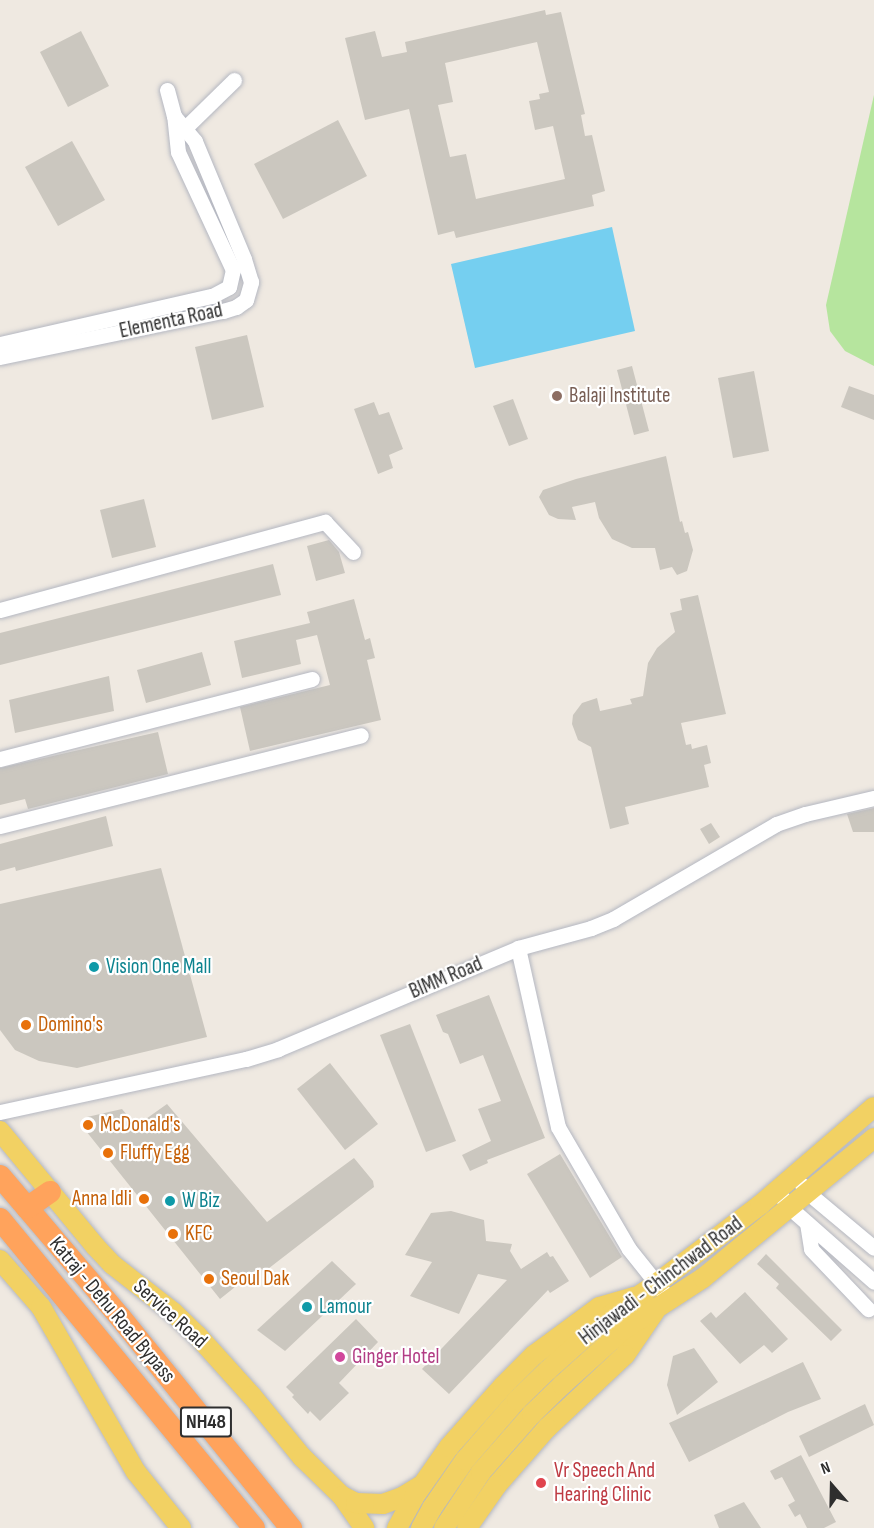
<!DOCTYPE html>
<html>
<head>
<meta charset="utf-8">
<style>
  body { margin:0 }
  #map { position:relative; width:874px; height:1528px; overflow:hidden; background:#efe9e1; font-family:"Sofia Sans Condensed",sans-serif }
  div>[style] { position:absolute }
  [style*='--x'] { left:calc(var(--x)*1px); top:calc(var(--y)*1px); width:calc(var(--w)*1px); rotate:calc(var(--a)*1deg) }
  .green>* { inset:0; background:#b6e59e }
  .water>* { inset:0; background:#75cff0 }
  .building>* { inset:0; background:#cbc7bf }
  .roads { filter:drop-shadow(0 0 2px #b4b7c1) drop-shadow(0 0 2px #b4b7c1) }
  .minor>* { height:15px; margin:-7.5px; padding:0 7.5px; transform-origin:7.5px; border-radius:7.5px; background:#fff }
  .major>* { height:20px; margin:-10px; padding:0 10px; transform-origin:10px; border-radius:10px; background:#f2d163 }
  .highway>* { height:22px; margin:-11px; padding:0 11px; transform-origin:11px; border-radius:11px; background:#ffa35c }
  .dots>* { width:16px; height:16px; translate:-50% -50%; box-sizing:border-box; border:3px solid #fff; border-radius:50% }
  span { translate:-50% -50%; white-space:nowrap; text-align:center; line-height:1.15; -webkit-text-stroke:4.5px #fff; paint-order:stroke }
  .shield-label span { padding:2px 4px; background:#fff; border:2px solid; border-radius:4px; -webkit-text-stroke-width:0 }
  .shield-label { font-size:20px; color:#2e2e2e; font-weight:700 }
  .street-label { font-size:21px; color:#2e2e2e }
  .education-label { font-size:21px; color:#785e54 }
  .left { translate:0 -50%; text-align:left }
  .culture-label { font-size:21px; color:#0d838f }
  .food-label { font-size:21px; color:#c56008 }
  .right { translate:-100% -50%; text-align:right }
  .hotel-label { font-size:21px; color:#b23c85 }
  .health-label { font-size:21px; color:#be3a42 }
  .north { position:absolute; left:802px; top:1456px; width:60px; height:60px; -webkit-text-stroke:4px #fff; paint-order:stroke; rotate:340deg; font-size:16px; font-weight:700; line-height:24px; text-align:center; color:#2e2e2e }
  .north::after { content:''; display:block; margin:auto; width:21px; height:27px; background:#2e2e2e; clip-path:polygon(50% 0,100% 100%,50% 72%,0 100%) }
</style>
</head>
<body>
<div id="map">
  <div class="green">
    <i style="clip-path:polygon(874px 95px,874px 366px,845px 351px,830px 331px,826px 305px)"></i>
  </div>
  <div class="water">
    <i style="clip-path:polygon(612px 227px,635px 331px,475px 368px,451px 264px)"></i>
  </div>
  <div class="building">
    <i style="clip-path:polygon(evenodd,545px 10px,546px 15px,561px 12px,585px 114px,581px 115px,585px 136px,592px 135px,605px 191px,592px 195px,594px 206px,456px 238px,454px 231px,438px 235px,409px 109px,365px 120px,345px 38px,375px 31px,382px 57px,407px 52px,405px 42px,545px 10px,537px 42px,549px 92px,539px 94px,540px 99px,529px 101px,535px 130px,553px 126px,565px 179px,476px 199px,466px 154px,450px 157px,438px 105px,453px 102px,445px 63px,537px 42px)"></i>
    <i style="clip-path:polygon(81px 31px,109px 86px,68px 107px,40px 52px)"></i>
    <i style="clip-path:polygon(338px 120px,367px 176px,283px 219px,254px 164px)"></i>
    <i style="clip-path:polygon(72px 141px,105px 200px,58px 226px,25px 167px)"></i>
    <i style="clip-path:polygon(247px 335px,264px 407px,212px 420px,195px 347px)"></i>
    <i style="clip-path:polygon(632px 366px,649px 431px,634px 435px,617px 370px)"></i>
    <i style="clip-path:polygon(754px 371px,769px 451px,733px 458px,718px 378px)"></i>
    <i style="clip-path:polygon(849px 386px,874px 395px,874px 420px,841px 407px)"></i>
    <i style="clip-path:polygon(513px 399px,528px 439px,509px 446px,493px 406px)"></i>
    <i style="clip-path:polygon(374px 402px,379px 415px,389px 412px,403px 449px,389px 455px,393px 468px,378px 474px,354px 409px)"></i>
    <i style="clip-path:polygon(666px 456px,680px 522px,682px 521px,685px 533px,688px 532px,693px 550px,687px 571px,677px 575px,672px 567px,660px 570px,655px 548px,632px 548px,612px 539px,599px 518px,595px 502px,572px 507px,576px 520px,558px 519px,549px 515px,539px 497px,543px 490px,576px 479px)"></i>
    <i style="clip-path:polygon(144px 499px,156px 547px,112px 558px,100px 510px)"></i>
    <i style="clip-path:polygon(329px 540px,339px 552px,345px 573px,316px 581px,307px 546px)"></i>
    <i style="clip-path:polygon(273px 564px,281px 595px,0 665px,0 633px)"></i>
    <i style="clip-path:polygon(698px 595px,726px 714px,681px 723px,686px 745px,691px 744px,692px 749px,707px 745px,711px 763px,704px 765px,709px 787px,625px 807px,629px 824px,610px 829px,591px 747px,578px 740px,572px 724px,573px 715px,582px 703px,597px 698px,600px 711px,632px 704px,630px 699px,643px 696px,648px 663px,657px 648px,675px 632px,670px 613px,682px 610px,680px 599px)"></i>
    <i style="clip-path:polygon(354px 599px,365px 640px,370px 638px,375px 658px,367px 660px,381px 720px,250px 751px,240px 707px,330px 685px,317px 635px,296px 640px,301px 664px,242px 678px,234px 641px,310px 623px,307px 612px)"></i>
    <i style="clip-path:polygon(202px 652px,211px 685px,146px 703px,137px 670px)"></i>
    <i style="clip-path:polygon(109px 676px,114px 711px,15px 733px,9px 700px)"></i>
    <i style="clip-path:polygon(158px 732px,168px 774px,28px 809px,25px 799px,0 805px,0 768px)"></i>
    <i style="clip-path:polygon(874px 808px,874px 832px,853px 832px,847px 814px)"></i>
    <i style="clip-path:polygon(106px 816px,113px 846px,16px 871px,15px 867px,0 871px,0 844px)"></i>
    <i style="clip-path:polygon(711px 823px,720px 837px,709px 844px,700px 829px)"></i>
    <i style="clip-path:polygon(161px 868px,207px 1037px,77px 1068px,39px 1061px,15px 1050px,0 1030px,0 904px)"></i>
    <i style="clip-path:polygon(489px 995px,545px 1138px,487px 1160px,488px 1163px,470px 1171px,462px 1155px,491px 1141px,478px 1109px,501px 1101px,483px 1055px,460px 1064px,448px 1034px,443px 1032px,436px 1015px)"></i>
    <i style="clip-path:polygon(410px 1024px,456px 1141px,426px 1152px,380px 1035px)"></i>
    <i style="clip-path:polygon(330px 1063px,378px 1124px,345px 1150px,297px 1089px)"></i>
    <i style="clip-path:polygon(167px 1104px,267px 1222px,354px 1158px,373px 1181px,374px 1187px,264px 1272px,260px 1267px,220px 1299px,86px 1131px,87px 1117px,122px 1109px,136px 1126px)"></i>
    <i style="clip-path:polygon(560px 1154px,622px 1257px,590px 1278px,527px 1174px)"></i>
    <i style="clip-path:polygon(451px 1211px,484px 1220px,486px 1241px,512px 1244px,510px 1251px,521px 1269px,547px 1252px,550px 1257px,553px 1256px,569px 1281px,550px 1293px,548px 1290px,449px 1394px,422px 1369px,507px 1280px,478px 1274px,459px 1314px,410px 1296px,432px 1262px,405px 1255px,431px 1213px)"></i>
    <i style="clip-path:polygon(766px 1254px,842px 1330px,831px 1341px,776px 1288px,779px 1284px,757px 1264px)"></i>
    <i style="clip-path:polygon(332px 1261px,356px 1284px,285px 1351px,257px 1330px)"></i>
    <i style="clip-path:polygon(745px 1292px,788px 1339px,772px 1353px,764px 1345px,740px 1364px,700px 1321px,711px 1312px,716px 1318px)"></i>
    <i style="clip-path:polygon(356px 1319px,378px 1342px,339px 1383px,349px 1393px,320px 1421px,310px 1411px,308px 1414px,292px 1397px,294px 1395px,286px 1387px)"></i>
    <i style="clip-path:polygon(694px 1348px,718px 1382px,677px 1415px,667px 1385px,673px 1356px)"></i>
    <i style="clip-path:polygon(803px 1362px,821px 1399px,788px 1412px,689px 1462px,669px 1423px)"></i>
    <i style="clip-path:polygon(865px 1404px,874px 1425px,809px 1457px,799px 1436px)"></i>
    <i style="clip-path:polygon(801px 1455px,836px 1522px,824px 1528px,807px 1528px,800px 1514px,795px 1517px,788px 1505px,795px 1501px,782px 1477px,775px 1480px,770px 1471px)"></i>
    <i style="clip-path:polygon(744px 1502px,761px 1528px,719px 1528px,714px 1515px)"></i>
  </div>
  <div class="roads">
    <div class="minor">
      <i style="--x:184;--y:129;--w:70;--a:-44.4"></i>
      <i style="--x:0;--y:344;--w:217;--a:-12.8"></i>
      <i style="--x:212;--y:296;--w:19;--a:-28"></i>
      <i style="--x:229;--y:287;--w:17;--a:-77"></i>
      <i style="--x:233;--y:270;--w:130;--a:-115"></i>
      <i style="--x:178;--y:152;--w:36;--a:-96"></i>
      <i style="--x:174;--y:116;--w:27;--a:-105"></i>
      <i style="--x:0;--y:357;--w:228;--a:-11.7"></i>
      <i style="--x:223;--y:311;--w:14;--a:-17"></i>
      <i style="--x:236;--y:307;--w:12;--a:-35"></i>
      <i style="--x:246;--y:300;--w:19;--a:-74"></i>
      <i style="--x:251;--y:282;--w:24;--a:-107"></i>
      <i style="--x:244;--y:259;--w:128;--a:-112.6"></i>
      <i style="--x:195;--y:141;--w:33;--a:-130"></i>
      <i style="--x:0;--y:610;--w:337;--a:-15.2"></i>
      <i style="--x:325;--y:522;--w:41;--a:47"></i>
      <i style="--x:0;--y:759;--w:322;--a:-14.4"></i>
      <i style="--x:0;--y:826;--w:372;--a:-14.1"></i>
      <i style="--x:518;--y:948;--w:183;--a:77.4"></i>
      <i style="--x:558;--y:1127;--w:141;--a:59.8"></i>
      <i style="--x:629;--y:1249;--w:64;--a:51.3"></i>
      <i style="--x:0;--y:1112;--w:252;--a:-12.2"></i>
      <i style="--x:246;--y:1059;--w:34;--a:-17"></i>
      <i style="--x:278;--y:1049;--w:260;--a:-22.8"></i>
      <i style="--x:518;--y:948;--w:76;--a:-15.3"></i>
      <i style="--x:591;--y:928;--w:24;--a:-22"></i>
      <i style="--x:613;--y:919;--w:189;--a:-30.2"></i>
      <i style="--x:776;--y:824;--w:31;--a:-19"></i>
      <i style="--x:805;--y:814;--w:71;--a:-13.1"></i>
      <i style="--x:802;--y:1185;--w:9;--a:54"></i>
      <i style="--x:807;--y:1192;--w:87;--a:39.9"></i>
      <i style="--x:777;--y:1190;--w:21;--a:55"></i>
      <i style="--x:789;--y:1207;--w:113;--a:41.4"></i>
      <i style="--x:807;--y:1223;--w:26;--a:81"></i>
      <i style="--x:811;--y:1249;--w:83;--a:46.5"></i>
    </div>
    <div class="major">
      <i style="--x:0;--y:1131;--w:149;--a:50.4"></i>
      <i style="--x:95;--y:1246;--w:26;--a:47"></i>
      <i style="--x:113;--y:1265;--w:76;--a:38.1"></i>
      <i style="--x:173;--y:1312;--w:33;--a:44"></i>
      <i style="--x:197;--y:1335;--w:82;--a:48"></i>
      <i style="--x:252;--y:1396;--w:79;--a:50.7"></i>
      <i style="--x:302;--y:1457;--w:56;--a:44.3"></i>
      <i style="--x:342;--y:1496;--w:39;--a:55"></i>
      <i style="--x:0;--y:1260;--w:62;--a:48.9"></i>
      <i style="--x:41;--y:1307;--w:190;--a:60.1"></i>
      <i style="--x:136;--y:1472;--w:72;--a:51.2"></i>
      <i style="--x:342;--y:1496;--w:16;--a:27"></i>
      <i style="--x:356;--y:1503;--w:27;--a:2"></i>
      <i style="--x:383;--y:1504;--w:20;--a:-20"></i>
      <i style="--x:402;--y:1497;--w:21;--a:-31"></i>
      <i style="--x:397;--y:1528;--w:35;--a:-61"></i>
      <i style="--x:414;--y:1497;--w:61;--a:-55"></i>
      <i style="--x:449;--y:1447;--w:81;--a:-48.5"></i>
      <i style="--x:503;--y:1386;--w:44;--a:-45"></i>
      <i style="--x:534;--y:1355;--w:81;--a:-36.4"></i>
      <i style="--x:599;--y:1307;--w:36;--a:-16"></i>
      <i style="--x:634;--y:1297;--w:25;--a:34"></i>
      <i style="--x:655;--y:1311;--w:53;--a:124.3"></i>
      <i style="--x:625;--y:1355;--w:107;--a:136.9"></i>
      <i style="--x:547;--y:1428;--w:76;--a:131.3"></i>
      <i style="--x:497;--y:1485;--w:52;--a:124.9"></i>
      <i style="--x:421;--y:1528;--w:23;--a:-61"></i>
      <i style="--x:432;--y:1508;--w:58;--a:-55.5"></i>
      <i style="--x:465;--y:1460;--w:79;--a:-49.1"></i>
      <i style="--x:517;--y:1400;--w:43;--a:-44.1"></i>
      <i style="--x:548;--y:1370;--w:83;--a:-41.6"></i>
      <i style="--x:610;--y:1315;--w:55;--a:-34"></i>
      <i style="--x:656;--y:1284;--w:131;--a:-37.2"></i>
      <i style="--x:760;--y:1205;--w:150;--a:-40.7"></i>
      <i style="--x:444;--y:1528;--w:67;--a:-56.5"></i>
      <i style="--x:481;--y:1472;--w:77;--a:-48.7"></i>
      <i style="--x:532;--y:1414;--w:42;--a:-44"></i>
      <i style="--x:562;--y:1385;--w:82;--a:-42"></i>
      <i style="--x:623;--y:1330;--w:95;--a:-33"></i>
      <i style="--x:703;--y:1278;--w:221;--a:-39.3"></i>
    </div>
    <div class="highway">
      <i style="--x:0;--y:1176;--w:185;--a:49.6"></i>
      <i style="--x:120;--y:1317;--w:272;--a:51"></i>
      <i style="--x:27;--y:1208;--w:28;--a:-35"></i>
      <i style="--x:0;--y:1219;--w:400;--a:50.6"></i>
    </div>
  </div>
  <div class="dots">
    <i style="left:557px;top:396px;background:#8d6e63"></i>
    <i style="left:94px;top:967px;background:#0f9aa8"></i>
    <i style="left:26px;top:1025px;background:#e8710a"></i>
    <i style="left:88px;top:1125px;background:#e8710a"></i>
    <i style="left:108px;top:1153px;background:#e8710a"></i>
    <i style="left:144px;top:1199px;background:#e8710a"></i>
    <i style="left:170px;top:1201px;background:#0f9aa8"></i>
    <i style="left:173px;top:1234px;background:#e8710a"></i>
    <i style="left:209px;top:1279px;background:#e8710a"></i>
    <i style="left:307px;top:1307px;background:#0f9aa8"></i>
    <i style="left:340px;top:1357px;background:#d1479c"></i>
    <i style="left:541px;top:1483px;background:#e0444e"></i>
  </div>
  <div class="shield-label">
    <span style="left:206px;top:1422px">NH48</span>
  </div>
  <div class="street-label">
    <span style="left:171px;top:321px;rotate:-12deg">Elementa Road</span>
    <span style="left:446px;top:978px;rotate:-23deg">BIMM Road</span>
    <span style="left:661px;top:1281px;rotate:-37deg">Hinjawadi - Chinchwad Road</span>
    <span style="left:112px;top:1310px;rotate:50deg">Katraj - Dehu Road Bypass</span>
    <span style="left:170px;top:1314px;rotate:42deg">Service Road</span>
  </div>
  <div class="education-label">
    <span class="left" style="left:569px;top:396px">Balaji Institute</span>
  </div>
  <div class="culture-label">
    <span class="left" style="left:106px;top:967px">Vision One Mall</span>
    <span class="left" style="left:182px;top:1201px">W Biz</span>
    <span class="left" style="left:319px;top:1307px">Lamour</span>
  </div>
  <div class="food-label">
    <span class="left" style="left:38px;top:1025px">Domino's</span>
    <span class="left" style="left:100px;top:1125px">McDonald's</span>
    <span class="left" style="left:120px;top:1153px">Fluffy Egg</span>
    <span class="right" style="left:132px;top:1199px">Anna Idli</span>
    <span class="left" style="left:185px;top:1234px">KFC</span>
    <span class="left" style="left:221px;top:1279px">Seoul Dak</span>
  </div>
  <div class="hotel-label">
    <span class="left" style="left:352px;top:1357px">Ginger Hotel</span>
  </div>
  <div class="health-label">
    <span class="left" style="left:554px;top:1483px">Vr Speech And<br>Hearing Clinic</span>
  </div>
  <div class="north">N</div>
</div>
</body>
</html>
